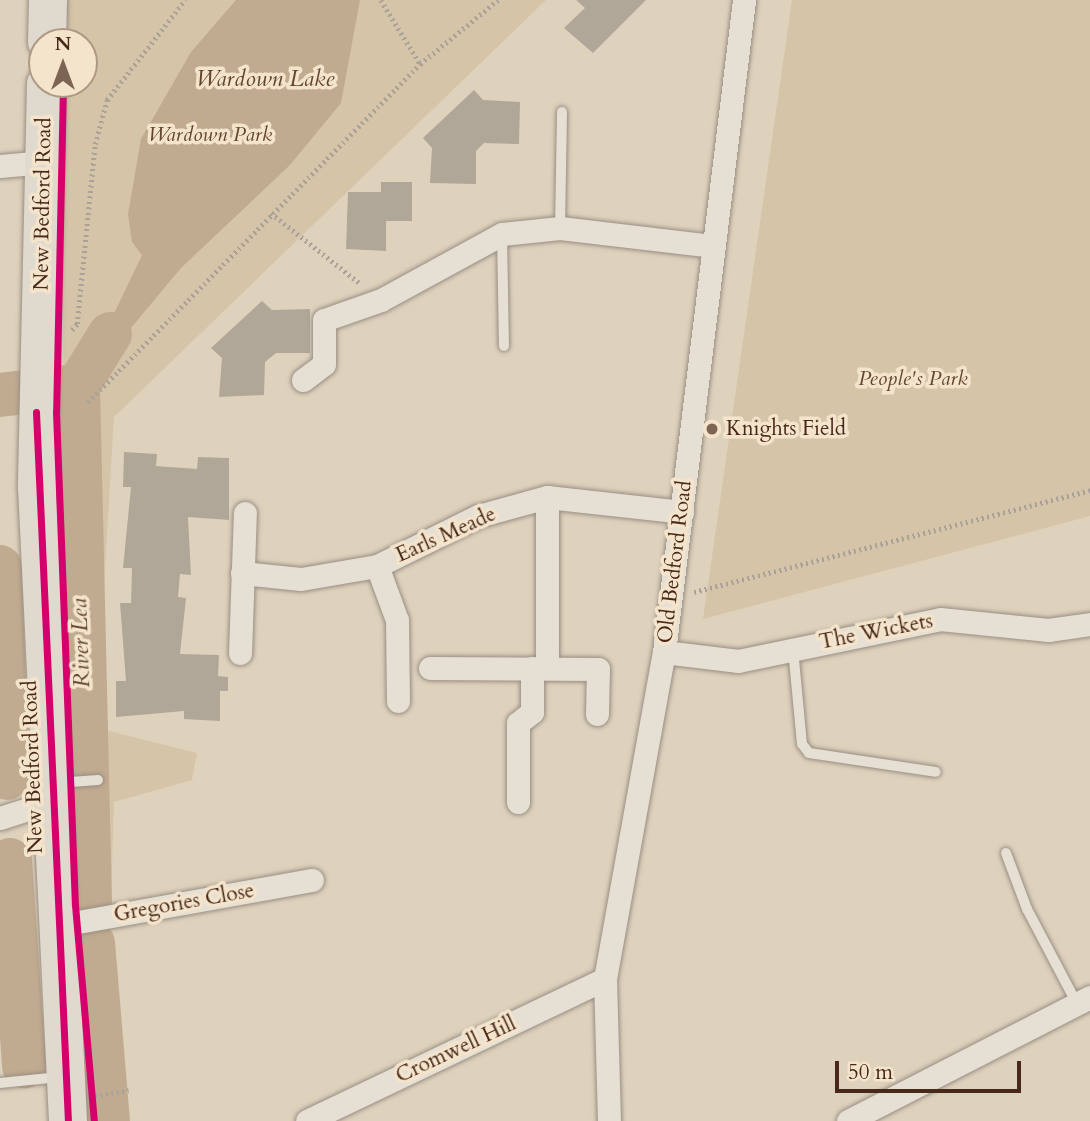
<!DOCTYPE html>
<html>
<head>
<meta charset="utf-8">
<style>
  body { margin:0 }
  #map { position:relative; width:1090px; height:1121px; overflow:hidden; background:#ded2bd; font-family:Cardo,serif }
  div>[style] { position:absolute }
  [style*='--x'] { left:calc(var(--x)*1px); top:calc(var(--y)*1px); width:calc(var(--w)*1px); rotate:calc(var(--a)*1deg) }
  .green>* { inset:0; background:#d6c4a8 }
  .water>* { inset:0; background:#c1ab90 }
  .river>* { height:44px; margin:-22px; padding:0 22px; transform-origin:22px; border-radius:22px; background:#c1ab90 }
  .building>* { inset:0; background:#b1a798 }
  .path>* { height:4.5px; margin-top:-2.25px; transform-origin:0; background:repeating-linear-gradient(90deg,#aaa299 0 2px,transparent 0 5.5px) }
  .roads { filter:drop-shadow(0 0 2px #9a8e82) drop-shadow(0 0 2px #9a8e82) }
  .lane>* { height:10px; margin:-5px; padding:0 5px; transform-origin:5px; border-radius:5px; background:#e5dfd4 }
  .street>* { height:23px; margin:-11.5px; padding:0 11.5px; transform-origin:11.5px; border-radius:11.5px; background:#e5dfd4 }
  .highway>* { height:38px; margin:-19px; padding:0 19px; transform-origin:19px; border-radius:19px; background:#e0d9cd }
  .cycleway>* { height:7px; margin:-3.5px; padding:0 3.5px; transform-origin:3.5px; border-radius:3.5px; background:#d6006c }
  .dots>* { width:19px; height:19px; translate:-50% -50%; box-sizing:border-box; border:4px solid #f3e4cb; border-radius:50% }
  span { translate:-50% -50%; white-space:nowrap; text-align:center; line-height:1.15; -webkit-text-stroke:7px #f3e4cb; paint-order:stroke }
  .park-label { font-size:21px; color:#644534; font-style:italic }
  .street-label { font-size:21px; color:#49281c }
  .poi-label { font-size:21px; color:#49281c }
  .left { translate:0 -50%; text-align:left }
  .water-label { font-size:23px; color:#644434; font-style:italic }
  .north { position:absolute; left:28px; top:28px; width:70px; height:70px; box-sizing:border-box; background:#f3e4cb; border:2px solid #af9985; border-radius:50%; rotate:0deg; font-size:19px; font-weight:700; line-height:28px; text-align:center; color:#49281c }
  .north::after { content:''; display:block; margin:auto; width:24px; height:32px; background:#7d6454; clip-path:polygon(50% 0,100% 100%,50% 72%,0 100%) }
  .scale { position:absolute; left:835px; top:1061px; width:186px; height:32px; box-sizing:border-box; border:4px solid #49281c; border-top:0; padding-left:9px; font-size:21px; line-height:24px; white-space:nowrap; color:#49281c; -webkit-text-stroke:5px #f3e4cb; paint-order:stroke }
</style>
</head>
<body>
<div id="map">
  <div class="green">
    <i style="clip-path:polygon(59px 0,546px 0,114px 417px,99px 668px,102px 729px,197px 753px,192px 780px,114px 802px,111px 902px,96px 899px,88px 652px,91px 441px,65px 465px,60px 84px,84px 84px,84px 42px,60px 42px)"></i>
    <i style="clip-path:polygon(792px 0,1090px 0,1090px 516px,703px 619px)"></i>
  </div>
  <div class="water">
    <i style="clip-path:polygon(236px 0,360px 0,341px 103px,290px 165px,181px 268px,90px 377px,88px 402px,76px 408px,79px 366px,99px 345px,142px 255px,132px 242px,128px 214px,141px 139px,191px 52px)"></i>
  </div>
  <div class="river">
    <i style="--x:78;--y:386;--w:515;--a:88.67"></i>
    <i style="--x:0;--y:395;--w:79;--a:-6.6"></i>
    <i style="--x:78;--y:386;--w:61;--a:-58.4"></i>
    <i style="--x:0;--y:567;--w:211;--a:88.1"></i>
    <i style="--x:10;--y:860;--w:207;--a:86.1"></i>
    <i style="--x:93;--y:943;--w:179;--a:85.2"></i>
  </div>
  <div class="building">
    <i style="clip-path:polygon(576px 0,646px 0,593px 53px,564px 28px,585px 8px)"></i>
    <i style="clip-path:polygon(474px 90px,483px 100px,520px 102px,519px 144px,484px 143px,476px 151px,476px 184px,430px 183px,432px 148px,423px 138px)"></i>
    <i style="clip-path:polygon(381px 182px,412px 182px,412px 221px,386px 221px,386px 251px,346px 249px,348px 192px,381px 192px)"></i>
    <i style="clip-path:polygon(262px 301px,272px 310px,310px 309px,310px 353px,276px 353px,265px 362px,264px 395px,219px 397px,222px 358px,211px 348px)"></i>
    <i style="clip-path:polygon(124px 452px,157px 454px,156px 466px,197px 469px,198px 457px,229px 458px,229px 520px,188px 517px,191px 575px,180px 574px,178px 597px,186px 598px,180px 654px,219px 655px,218px 676px,228px 677px,228px 691px,220px 691px,220px 721px,184px 719px,184px 711px,116px 717px,116px 681px,126px 681px,120px 603px,131px 603px,132px 568px,123px 568px,131px 487px,123px 487px)"></i>
  </div>
  <div class="path">
    <i style="--x:381;--y:0;--w:75;--a:58.6"></i>
    <i style="--x:271;--y:213;--w:115;--a:38.3"></i>
    <i style="--x:72;--y:330;--w:8;--a:-50"></i>
    <i style="--x:77;--y:324;--w:181;--a:-84.3"></i>
    <i style="--x:95;--y:144;--w:46;--a:-74.7"></i>
    <i style="--x:107;--y:100;--w:127;--a:-52"></i>
    <i style="--x:88;--y:402;--w:474;--a:-45.5"></i>
    <i style="--x:420;--y:64;--w:101;--a:-39.4"></i>
    <i style="--x:694;--y:592;--w:409;--a:-14.4"></i>
    <i style="--x:95;--y:1096;--w:34;--a:-10"></i>
  </div>
  <div class="roads">
    <div class="lane">
      <i style="--x:560;--y:228;--w:116;--a:-89"></i>
      <i style="--x:502;--y:234;--w:112;--a:89"></i>
      <i style="--x:793;--y:649;--w:95;--a:84.6"></i>
      <i style="--x:802;--y:744;--w:11;--a:52"></i>
      <i style="--x:809;--y:753;--w:128;--a:8.5"></i>
      <i style="--x:70;--y:782;--w:28;--a:-4"></i>
      <i style="--x:1006;--y:853;--w:60;--a:69.4"></i>
      <i style="--x:1027;--y:909;--w:107;--a:62.2"></i>
      <i style="--x:0;--y:1083;--w:60;--a:-5.7"></i>
    </div>
    <div class="street">
      <i style="--x:0;--y:166;--w:45;--a:-5.1"></i>
      <i style="--x:303;--y:380;--w:26;--a:-37"></i>
      <i style="--x:324;--y:364;--w:44;--a:-90"></i>
      <i style="--x:324;--y:320;--w:60;--a:-19.3"></i>
      <i style="--x:381;--y:300;--w:138;--a:-28.6"></i>
      <i style="--x:502;--y:234;--w:58;--a:-5.9"></i>
      <i style="--x:560;--y:228;--w:155;--a:6.7"></i>
      <i style="--x:377;--y:566;--w:58;--a:69.7"></i>
      <i style="--x:397;--y:620;--w:81;--a:89.3"></i>
      <i style="--x:242;--y:573;--w:59;--a:5.8"></i>
      <i style="--x:301;--y:579;--w:77;--a:-9.7"></i>
      <i style="--x:377;--y:566;--w:113;--a:-26.3"></i>
      <i style="--x:478;--y:516;--w:72;--a:-15.4"></i>
      <i style="--x:547;--y:497;--w:136;--a:6.3"></i>
      <i style="--x:664;--y:652;--w:75;--a:6.9"></i>
      <i style="--x:738;--y:661;--w:206;--a:-11.7"></i>
      <i style="--x:940;--y:619;--w:109;--a:5.8"></i>
      <i style="--x:1048;--y:630;--w:42;--a:-8.1"></i>
      <i style="--x:240;--y:653;--w:140;--a:-88"></i>
      <i style="--x:547;--y:667;--w:170;--a:-90"></i>
      <i style="--x:430;--y:668;--w:168;--a:0.3"></i>
      <i style="--x:598;--y:669;--w:45;--a:91.3"></i>
      <i style="--x:518;--y:802;--w:79;--a:-90"></i>
      <i style="--x:518;--y:723;--w:18;--a:-38"></i>
      <i style="--x:532;--y:712;--w:44;--a:-90"></i>
      <i style="--x:0;--y:818;--w:56;--a:-17.8"></i>
      <i style="--x:56;--y:926;--w:260;--a:-10.2"></i>
      <i style="--x:307;--y:1121;--w:330;--a:-25.5"></i>
      <i style="--x:609;--y:1121;--w:142;--a:-91.6"></i>
      <i style="--x:605;--y:979;--w:332;--a:-79.8"></i>
      <i style="--x:664;--y:652;--w:657;--a:-83"></i>
      <i style="--x:848;--y:1121;--w:272;--a:-27.1"></i>
    </div>
    <div class="highway">
      <i style="--x:47;--y:42;--w:42;--a:-88.6"></i>
      <i style="--x:46;--y:84;--w:403;--a:91.3"></i>
      <i style="--x:37;--y:487;--w:635;--a:87.2"></i>
    </div>
  </div>
  <div class="cycleway">
    <i style="--x:63;--y:84;--w:328;--a:91.2"></i>
    <i style="--x:56;--y:412;--w:493;--a:87.8"></i>
    <i style="--x:75;--y:905;--w:217;--a:85"></i>
    <i style="--x:36;--y:412;--w:710;--a:87.42"></i>
  </div>
  <div class="dots">
    <i style="left:712px;top:429px;background:#7d6454"></i>
  </div>
  <div class="park-label">
    <span style="left:210px;top:135px">Wardown Park</span>
    <span style="left:913px;top:379px">People's Park</span>
  </div>
  <div class="street-label">
    <span style="left:43px;top:204px;rotate:-89deg">New Bedford Road</span>
    <span style="left:446px;top:535px;rotate:-24deg">Earls Meade</span>
    <span style="left:675px;top:562px;rotate:-83deg">Old Bedford Road</span>
    <span style="left:876px;top:632px;rotate:-11deg">The Wickets</span>
    <span style="left:33px;top:767px;rotate:-92deg">New Bedford Road</span>
    <span style="left:184px;top:903px;rotate:-10deg">Gregories Close</span>
    <span style="left:456px;top:1050px;rotate:-25deg">Cromwell Hill</span>
  </div>
  <div class="poi-label">
    <span class="left" style="left:726px;top:429px">Knights Field</span>
  </div>
  <div class="water-label">
    <span style="left:265px;top:79px">Wardown Lake</span>
    <span style="left:81px;top:643px;rotate:-92deg">River Lea</span>
  </div>
  <div class="north">N</div>
  <div class="scale">50 m</div>
</div>
</body>
</html>
